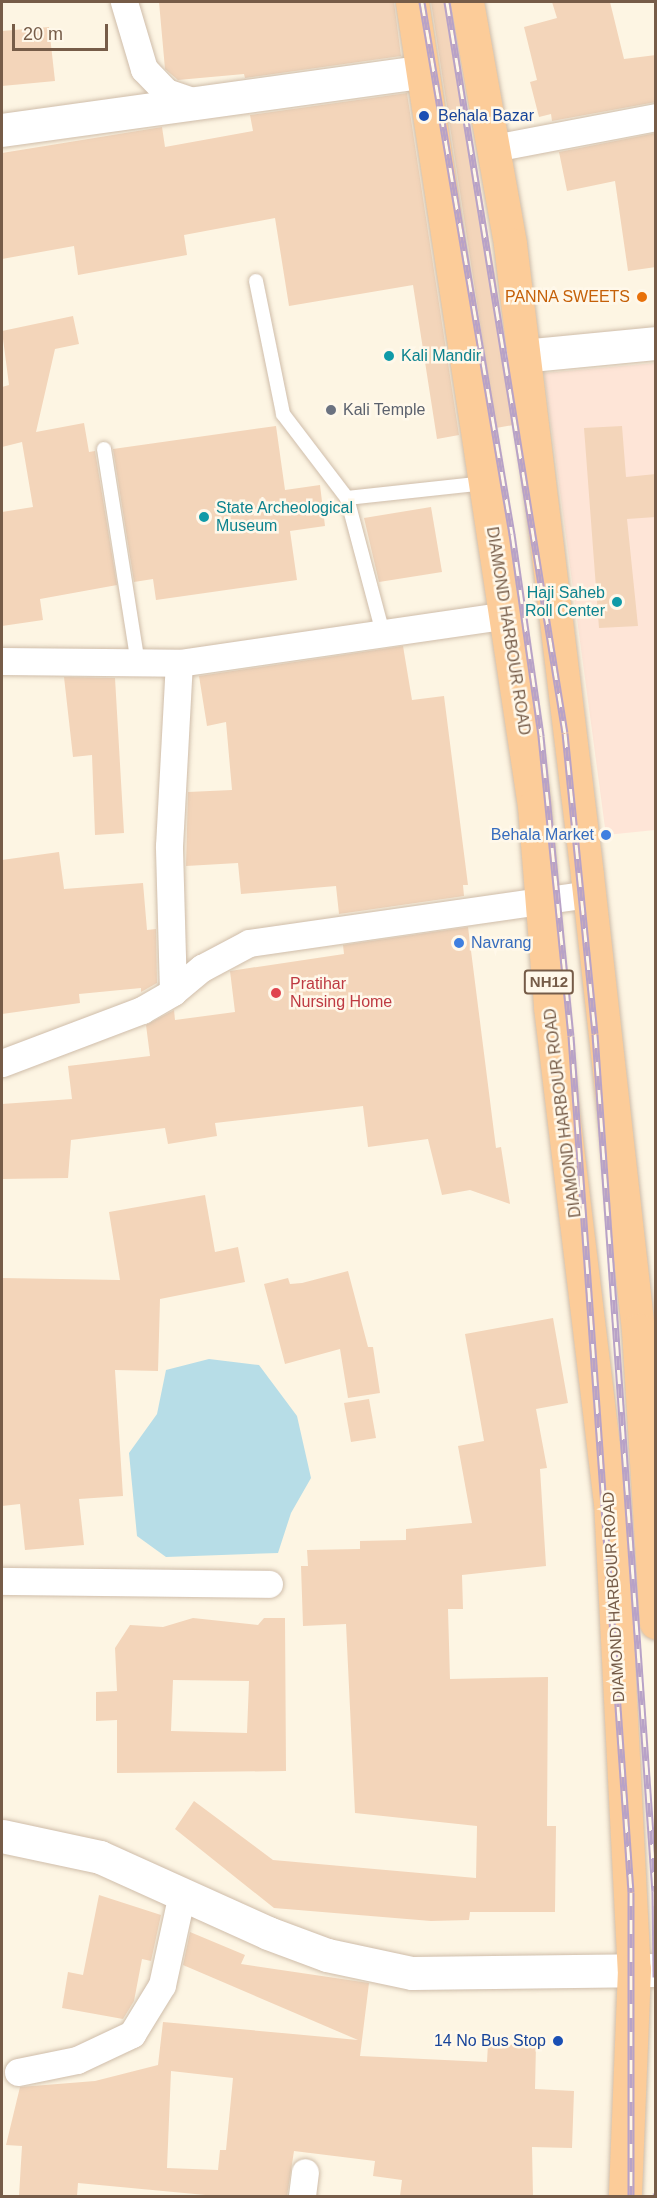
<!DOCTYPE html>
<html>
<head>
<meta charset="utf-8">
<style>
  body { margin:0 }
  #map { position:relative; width:657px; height:2198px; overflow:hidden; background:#fdf5e3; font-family:Helvetica,sans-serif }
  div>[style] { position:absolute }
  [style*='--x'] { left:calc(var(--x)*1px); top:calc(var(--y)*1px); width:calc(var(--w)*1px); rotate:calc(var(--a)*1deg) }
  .commercial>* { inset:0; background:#fee5d7 }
  .water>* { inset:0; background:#b7dde7 }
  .building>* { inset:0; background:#f3d5ba }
  .roads { filter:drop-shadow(0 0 2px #cfbdaa) drop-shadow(0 0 2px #cfbdaa) }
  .service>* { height:14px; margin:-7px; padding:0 7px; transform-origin:7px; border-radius:7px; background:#fff }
  .minor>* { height:27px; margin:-13.5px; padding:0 13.5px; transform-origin:13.5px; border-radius:13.5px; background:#fff }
  .tertiary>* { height:33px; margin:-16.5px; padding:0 16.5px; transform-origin:16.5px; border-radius:16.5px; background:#fff }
  .trunk>* { height:33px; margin:-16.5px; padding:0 16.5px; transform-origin:16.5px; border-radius:16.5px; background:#fccc99 }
  .rail>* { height:7px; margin-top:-3.5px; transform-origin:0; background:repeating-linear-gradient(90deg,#fff8ea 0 14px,#b8a2c7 0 28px); box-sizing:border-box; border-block:2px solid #b8a2c7 }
  .dots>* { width:16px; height:16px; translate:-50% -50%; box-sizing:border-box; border:3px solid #fff8ea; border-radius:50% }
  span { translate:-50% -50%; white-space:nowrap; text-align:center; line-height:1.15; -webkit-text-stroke:5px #fff8ea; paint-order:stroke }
  .shield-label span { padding:2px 4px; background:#fff8ea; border:2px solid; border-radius:4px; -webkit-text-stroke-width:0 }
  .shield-label { font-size:15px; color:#765c48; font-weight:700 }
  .transit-label { font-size:16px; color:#164399 }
  .left { translate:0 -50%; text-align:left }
  .right { translate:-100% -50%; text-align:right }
  .food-label { font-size:16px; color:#c56008 }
  .culture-label { font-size:16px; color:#0d838f }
  .worship-label { font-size:16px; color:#5b616d }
  .street-label { font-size:16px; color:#765c48 }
  .shop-label { font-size:16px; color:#366cbe }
  .health-label { font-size:16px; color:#be3a42 }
  .frame { position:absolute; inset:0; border:3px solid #765c48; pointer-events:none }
  .scale { position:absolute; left:12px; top:24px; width:96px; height:27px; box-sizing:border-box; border:3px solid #765c48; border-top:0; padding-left:8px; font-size:18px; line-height:21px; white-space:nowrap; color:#765c48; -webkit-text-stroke:4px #fff8ea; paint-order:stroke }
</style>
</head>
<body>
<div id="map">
  <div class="commercial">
    <i style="clip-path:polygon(655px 363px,655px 830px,606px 835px,544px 373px)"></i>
  </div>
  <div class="water">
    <i style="clip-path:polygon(209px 1359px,259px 1365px,297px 1416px,311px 1478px,291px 1513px,278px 1553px,166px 1557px,137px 1536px,129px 1453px,157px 1414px,166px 1370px)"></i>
  </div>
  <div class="building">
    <i style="clip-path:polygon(159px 2px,394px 2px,401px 56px,245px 78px,244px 74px,178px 80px,165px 69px)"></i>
    <i style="clip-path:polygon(431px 2px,449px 2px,496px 281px,513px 425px,496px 428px)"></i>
    <i style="clip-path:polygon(552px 2px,610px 2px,624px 59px,656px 55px,656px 102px,552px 121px,551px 114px,539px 117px,530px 82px,537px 80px,524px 27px,557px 18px)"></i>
    <i style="clip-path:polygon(49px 27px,55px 81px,2px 86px,2px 31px)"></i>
    <i style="clip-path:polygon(407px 93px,459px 435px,437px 439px,413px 285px,289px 306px,275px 218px,184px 235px,187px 255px,78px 275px,74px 246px,2px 259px,2px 153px,162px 127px,165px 147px,253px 131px,250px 115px)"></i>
    <i style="clip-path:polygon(656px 133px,656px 267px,628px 271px,615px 181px,567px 191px,559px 152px)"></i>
    <i style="clip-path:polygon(73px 316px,79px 344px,55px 349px,36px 432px,84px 423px,89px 452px,95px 451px,117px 585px,40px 599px,43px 620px,2px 626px,2px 512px,33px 507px,22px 442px,2px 447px,2px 387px,9px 385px,2px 331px)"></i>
    <i style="clip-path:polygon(276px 426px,285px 490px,320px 485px,325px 526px,290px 531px,297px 580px,156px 600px,153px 579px,134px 582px,113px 449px)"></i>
    <i style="clip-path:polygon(622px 426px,626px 477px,656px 474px,656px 517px,627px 519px,638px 626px,599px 628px,584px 428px)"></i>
    <i style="clip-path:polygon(431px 507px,442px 572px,379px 582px,364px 518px)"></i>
    <i style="clip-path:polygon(403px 646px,412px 700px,444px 696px,468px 885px,463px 885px,464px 896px,339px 914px,336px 886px,241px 894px,238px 863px,186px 866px,188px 792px,232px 790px,226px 722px,207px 726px,199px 676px)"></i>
    <i style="clip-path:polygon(64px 677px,115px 678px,124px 833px,95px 835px,92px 755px,73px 757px)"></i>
    <i style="clip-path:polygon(59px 852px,64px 889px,143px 883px,147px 930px,156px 929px,157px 983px,141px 992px,141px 988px,79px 994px,80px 1003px,2px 1014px,2px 860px)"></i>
    <i style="clip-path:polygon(468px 927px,496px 1148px,501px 1147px,510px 1204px,470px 1190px,442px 1195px,428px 1139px,368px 1147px,363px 1106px,215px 1123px,217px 1136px,168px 1144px,165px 1128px,71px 1140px,68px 1178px,2px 1179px,2px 1104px,72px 1099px,68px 1066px,150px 1056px,146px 1025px,174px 1010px,175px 1020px,235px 1012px,230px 971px,344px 954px,343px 945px)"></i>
    <i style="clip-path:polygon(205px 1195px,215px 1252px,238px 1247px,245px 1282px,160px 1299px,158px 1371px,115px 1370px,123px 1496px,79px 1499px,84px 1545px,25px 1550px,20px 1504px,2px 1506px,2px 1278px,120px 1280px,109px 1212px)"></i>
    <i style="clip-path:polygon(348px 1271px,368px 1347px,373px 1347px,380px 1393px,348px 1398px,340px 1349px,285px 1364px,264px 1284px,288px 1278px,290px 1284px,302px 1283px)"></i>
    <i style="clip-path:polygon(553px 1318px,568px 1403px,536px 1409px,547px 1468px,540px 1469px,546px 1566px,462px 1575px,463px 1609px,448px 1609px,450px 1679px,548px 1677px,547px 1826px,556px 1826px,555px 1912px,470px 1912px,469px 1920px,431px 1921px,274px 1908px,175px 1829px,194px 1801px,273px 1860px,476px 1878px,477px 1826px,355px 1813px,346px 1624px,303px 1626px,301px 1566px,308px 1566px,307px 1550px,360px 1549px,360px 1541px,406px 1540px,406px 1529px,472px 1523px,458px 1446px,484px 1441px,465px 1334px)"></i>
    <i style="clip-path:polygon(369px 1399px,376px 1438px,351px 1442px,344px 1403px)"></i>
    <i style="clip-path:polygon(evenodd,193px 1618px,258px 1625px,264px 1618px,285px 1618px,286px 1771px,117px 1773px,117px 1720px,96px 1721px,96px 1692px,117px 1691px,115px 1648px,130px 1625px,163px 1627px,193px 1618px,173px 1680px,249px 1681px,247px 1733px,171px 1731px,173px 1680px)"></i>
    <i style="clip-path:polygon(99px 1895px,161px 1915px,151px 1961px,142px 1959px,134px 2001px,123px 2019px,62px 2008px,68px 1972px,83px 1975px)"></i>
    <i style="clip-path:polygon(evenodd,190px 1932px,245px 1955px,241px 1964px,369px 1983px,360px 2056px,487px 2062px,488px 2044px,536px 2045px,535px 2089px,574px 2091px,572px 2148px,532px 2147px,533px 2196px,400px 2196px,402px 2180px,373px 2176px,375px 2161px,294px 2151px,287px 2196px,216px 2196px,78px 2183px,77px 2196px,19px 2196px,22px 2146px,6px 2145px,20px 2087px,95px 2081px,158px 2065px,163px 2022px,358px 2040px,183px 1965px,190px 1932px,171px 2071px,233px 2078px,226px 2150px,220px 2150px,218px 2170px,167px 2168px,171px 2071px)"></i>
  </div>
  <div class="roads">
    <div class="service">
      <i style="--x:256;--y:281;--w:136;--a:78.5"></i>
      <i style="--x:283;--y:414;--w:106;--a:52.7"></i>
      <i style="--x:347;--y:498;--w:140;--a:75.1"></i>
      <i style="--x:104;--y:449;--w:217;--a:81"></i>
      <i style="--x:347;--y:498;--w:139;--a:-6.2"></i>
    </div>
    <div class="minor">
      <i style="--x:124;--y:2;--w:70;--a:73.4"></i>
      <i style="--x:144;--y:69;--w:32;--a:46"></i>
      <i style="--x:166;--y:92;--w:34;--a:19"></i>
      <i style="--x:494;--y:148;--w:165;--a:-10.8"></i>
      <i style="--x:2;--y:661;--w:177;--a:0.6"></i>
      <i style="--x:179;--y:663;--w:332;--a:-8.3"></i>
      <i style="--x:173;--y:992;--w:38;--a:-40"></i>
      <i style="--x:202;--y:968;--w:53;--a:-28"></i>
      <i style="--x:249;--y:943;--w:344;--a:-8.2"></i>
      <i style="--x:2;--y:1063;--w:150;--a:-20.7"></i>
      <i style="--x:142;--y:1010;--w:36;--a:-30"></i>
      <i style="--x:173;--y:992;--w:146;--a:-91.6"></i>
      <i style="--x:169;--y:846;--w:183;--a:-86.9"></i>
      <i style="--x:2;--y:1581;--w:267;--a:0.6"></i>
      <i style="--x:18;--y:2072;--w:60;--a:-11.5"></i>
      <i style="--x:77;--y:2060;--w:61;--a:-25.3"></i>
      <i style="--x:132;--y:2034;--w:57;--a:-58.5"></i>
      <i style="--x:162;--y:1985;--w:94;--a:-77.7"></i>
      <i style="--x:302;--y:2196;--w:24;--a:-83"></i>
    </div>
    <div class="tertiary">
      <i style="--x:2;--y:130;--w:424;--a:-7.9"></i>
      <i style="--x:521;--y:356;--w:136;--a:-5.5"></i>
      <i style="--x:2;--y:1836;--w:100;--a:12.1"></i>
      <i style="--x:100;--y:1857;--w:184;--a:24.3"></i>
      <i style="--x:268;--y:1933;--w:63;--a:20.4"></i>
      <i style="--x:327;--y:1955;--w:87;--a:12"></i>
      <i style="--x:412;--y:1973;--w:244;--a:-0.7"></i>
    </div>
    <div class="trunk">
      <i style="--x:412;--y:2;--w:813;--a:81.37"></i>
      <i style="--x:534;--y:806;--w:202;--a:85.4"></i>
      <i style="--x:550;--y:1007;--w:498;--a:83.1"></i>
      <i style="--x:610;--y:1501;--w:469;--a:87.1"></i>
      <i style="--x:634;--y:1969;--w:227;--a:92.3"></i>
      <i style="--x:467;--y:2;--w:246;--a:79.9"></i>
      <i style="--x:510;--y:244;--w:636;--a:83.04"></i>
      <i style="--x:587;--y:875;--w:458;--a:83.6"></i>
      <i style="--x:638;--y:1330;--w:293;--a:86.5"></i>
    </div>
  </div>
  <div class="rail">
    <i style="--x:422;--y:2;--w:540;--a:80.4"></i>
    <i style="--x:512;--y:534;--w:204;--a:81.8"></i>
    <i style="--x:541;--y:736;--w:301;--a:84.3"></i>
    <i style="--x:571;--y:1036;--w:858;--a:85.99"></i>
    <i style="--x:631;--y:1892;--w:304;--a:90"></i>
    <i style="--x:447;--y:2;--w:740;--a:80.83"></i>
    <i style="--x:565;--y:733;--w:302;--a:84.3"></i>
    <i style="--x:595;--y:1034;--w:859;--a:86"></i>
    <i style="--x:655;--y:1891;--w:86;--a:89.3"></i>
    <i style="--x:655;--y:2196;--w:1;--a:-45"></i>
  </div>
  <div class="dots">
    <i style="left:424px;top:116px;background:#1a4fb4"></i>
    <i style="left:642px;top:297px;background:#e8710a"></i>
    <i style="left:389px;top:356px;background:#0f9aa8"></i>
    <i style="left:331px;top:410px;background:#6b7280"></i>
    <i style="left:204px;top:517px;background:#0f9aa8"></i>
    <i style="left:617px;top:602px;background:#0f9aa8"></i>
    <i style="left:606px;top:835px;background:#3f7fe0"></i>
    <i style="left:459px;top:943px;background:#3f7fe0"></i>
    <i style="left:276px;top:993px;background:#e0444e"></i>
    <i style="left:558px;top:2041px;background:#1a4fb4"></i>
  </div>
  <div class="shield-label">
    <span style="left:549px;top:982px">NH12</span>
  </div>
  <div class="transit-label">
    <span class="left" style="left:438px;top:116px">Behala Bazar</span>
    <span class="right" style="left:546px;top:2041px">14 No Bus Stop</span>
  </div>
  <div class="food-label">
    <span class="right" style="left:630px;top:297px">PANNA SWEETS</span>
  </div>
  <div class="culture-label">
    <span class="left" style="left:401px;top:356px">Kali Mandir</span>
    <span class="left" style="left:216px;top:517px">State Archeological<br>Museum</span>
    <span class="right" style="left:605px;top:602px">Haji Saheb<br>Roll Center</span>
  </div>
  <div class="worship-label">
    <span class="left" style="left:343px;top:410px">Kali Temple</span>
  </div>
  <div class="street-label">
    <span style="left:508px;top:631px;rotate:81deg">DIAMOND HARBOUR ROAD</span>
    <span style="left:563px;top:1113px;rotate:-97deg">DIAMOND HARBOUR ROAD</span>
    <span style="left:614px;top:1597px;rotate:-93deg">DIAMOND HARBOUR ROAD</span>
  </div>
  <div class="shop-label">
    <span class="right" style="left:594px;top:835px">Behala Market</span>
    <span class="left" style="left:471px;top:943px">Navrang</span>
  </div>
  <div class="health-label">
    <span class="left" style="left:290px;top:993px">Pratihar<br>Nursing Home</span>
  </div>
  <div class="frame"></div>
  <div class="scale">20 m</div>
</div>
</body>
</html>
